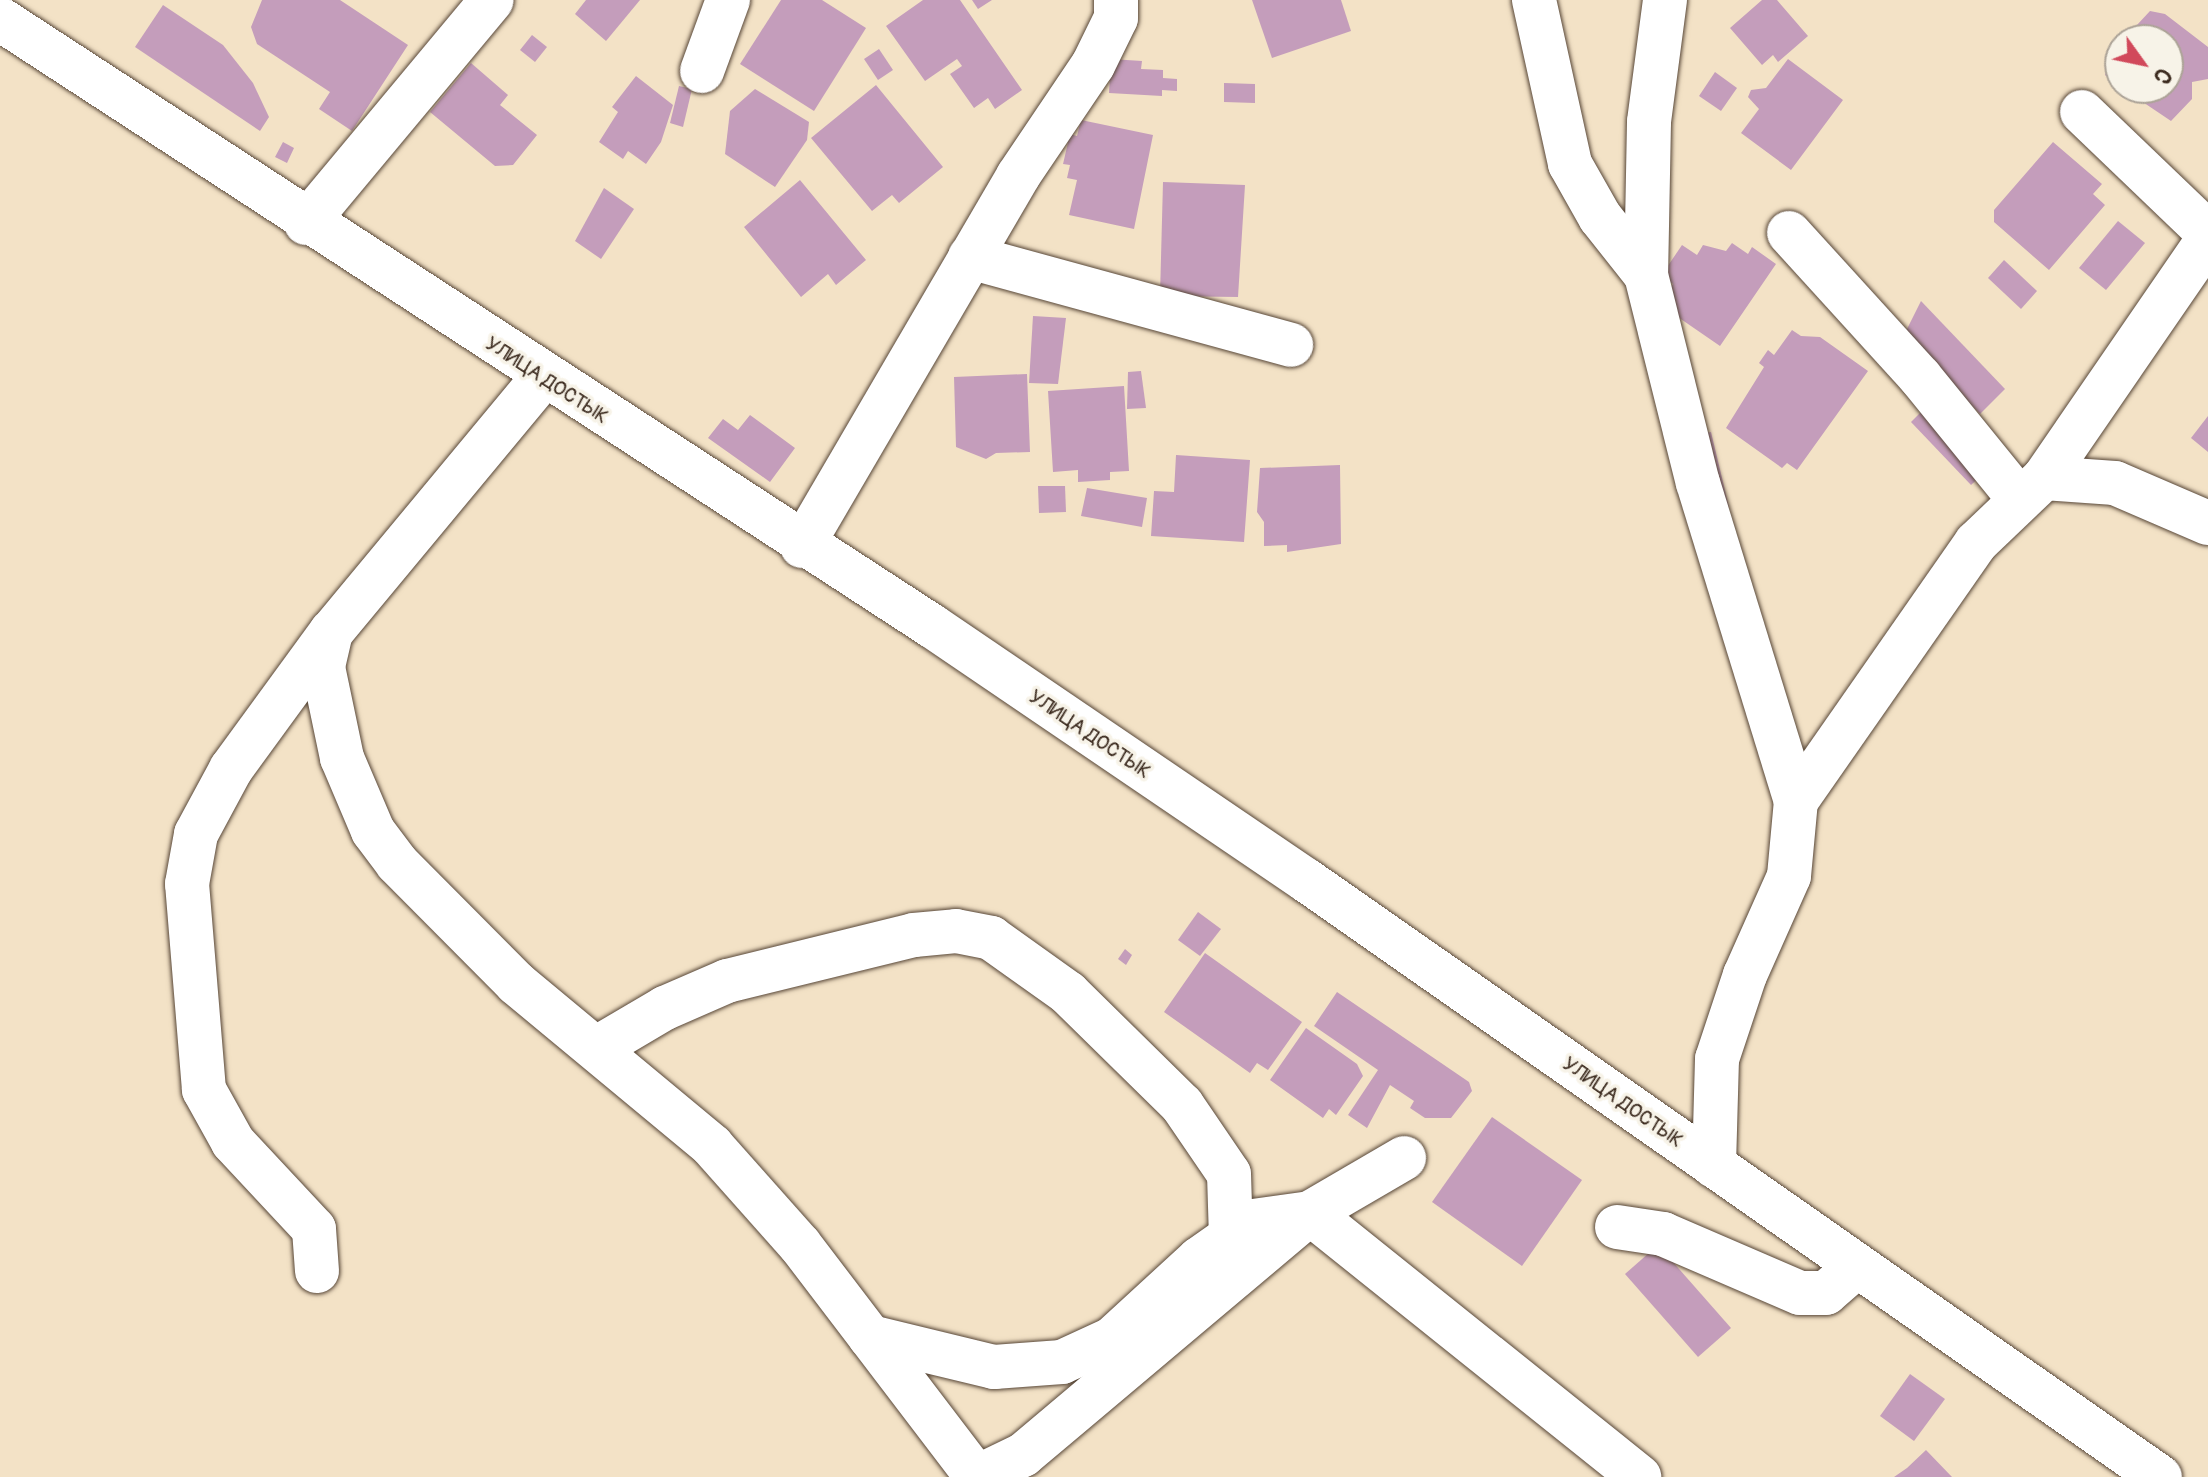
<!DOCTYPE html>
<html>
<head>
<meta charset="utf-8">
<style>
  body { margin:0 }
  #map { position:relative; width:2208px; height:1477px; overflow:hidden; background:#f3e2c6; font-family:Pangolin,sans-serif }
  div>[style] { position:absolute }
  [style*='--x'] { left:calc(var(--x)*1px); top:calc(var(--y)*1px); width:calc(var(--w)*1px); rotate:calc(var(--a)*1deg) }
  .building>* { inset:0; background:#c49dbb }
  .roads { filter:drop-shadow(0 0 2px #574637) drop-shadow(0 0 2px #574637) }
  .minor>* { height:44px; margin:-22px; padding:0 22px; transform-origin:22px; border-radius:22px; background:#fff }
  .major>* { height:44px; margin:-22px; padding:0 22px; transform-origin:22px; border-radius:22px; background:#fff }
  span { translate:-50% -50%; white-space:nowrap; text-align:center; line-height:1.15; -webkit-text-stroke:7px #f7f3e8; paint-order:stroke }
  .street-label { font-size:20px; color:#3b2a1e }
  .north { position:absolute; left:2104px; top:24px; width:80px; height:80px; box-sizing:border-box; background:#f7f3e8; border:2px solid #aca397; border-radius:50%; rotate:123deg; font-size:22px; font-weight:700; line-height:32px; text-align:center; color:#3b2a1e }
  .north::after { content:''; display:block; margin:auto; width:28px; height:36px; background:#d1495b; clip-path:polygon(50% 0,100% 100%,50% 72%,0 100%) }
</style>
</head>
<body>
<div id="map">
  <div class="building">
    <i style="clip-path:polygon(262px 0,340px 0,408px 45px,352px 131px,319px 109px,330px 92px,257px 44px,251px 27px)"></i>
    <i style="clip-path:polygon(586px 0,640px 0,606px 41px,575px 14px)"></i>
    <i style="clip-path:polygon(781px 0,822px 0,866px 28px,814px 111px,740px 64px)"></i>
    <i style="clip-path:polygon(923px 0,960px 0,1022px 90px,995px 109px,988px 98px,974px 108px,950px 74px,962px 66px,957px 59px,925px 81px,886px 26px)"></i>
    <i style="clip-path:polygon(972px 0,992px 0,978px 9px)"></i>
    <i style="clip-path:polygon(1252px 0,1341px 0,1351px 31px,1272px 58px)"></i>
    <i style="clip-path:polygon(1762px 0,1777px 0,1808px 36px,1778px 62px,1773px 55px,1762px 65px,1730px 28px)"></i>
    <i style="clip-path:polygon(163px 5px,223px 45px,253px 83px,269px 117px,260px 131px,135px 47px)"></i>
    <i style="clip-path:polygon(2150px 11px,2165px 14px,2208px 47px,2208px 79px,2192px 82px,2192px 99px,2171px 121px,2122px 88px,2168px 88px,2168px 40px,2123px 40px)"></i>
    <i style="clip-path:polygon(532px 35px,547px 47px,535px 62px,520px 50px)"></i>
    <i style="clip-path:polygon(2120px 43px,2120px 87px,2105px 75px,2111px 54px)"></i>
    <i style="clip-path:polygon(879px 49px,893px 70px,878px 80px,864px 59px)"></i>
    <i style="clip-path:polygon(1111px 59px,1142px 61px,1141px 69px,1163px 70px,1163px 78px,1177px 79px,1177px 91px,1162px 90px,1162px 96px,1109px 93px)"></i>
    <i style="clip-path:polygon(1788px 59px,1843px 100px,1791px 170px,1741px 133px,1759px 109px,1748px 97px,1751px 90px,1766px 88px)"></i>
    <i style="clip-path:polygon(471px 63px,508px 95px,500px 105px,537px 135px,513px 165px,495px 166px,430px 112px)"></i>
    <i style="clip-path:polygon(1715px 72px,1737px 88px,1721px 111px,1699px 96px)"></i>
    <i style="clip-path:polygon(636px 76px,673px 105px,661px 142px,646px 164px,628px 151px,623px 159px,599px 142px,618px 112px,612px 107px)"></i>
    <i style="clip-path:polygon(1224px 83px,1255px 84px,1255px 103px,1224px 102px)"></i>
    <i style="clip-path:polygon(876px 85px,943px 167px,899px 203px,892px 195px,872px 211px,811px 138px)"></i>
    <i style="clip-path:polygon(679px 86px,692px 89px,683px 127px,670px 123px)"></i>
    <i style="clip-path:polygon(755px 89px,809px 122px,807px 140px,775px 187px,725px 154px,730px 111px)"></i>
    <i style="clip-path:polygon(1081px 120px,1153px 135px,1134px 229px,1069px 215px,1077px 180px,1067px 178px,1070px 165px,1063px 164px,1070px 134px,1077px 136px)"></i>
    <i style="clip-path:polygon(283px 142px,294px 148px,287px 163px,275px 157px)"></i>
    <i style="clip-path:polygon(2053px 142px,2102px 184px,2093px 194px,2105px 205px,2049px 270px,1994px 222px,1994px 210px)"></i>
    <i style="clip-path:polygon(800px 180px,866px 260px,836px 285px,828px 274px,801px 297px,744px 227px)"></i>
    <i style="clip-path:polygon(1163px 182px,1245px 185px,1238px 297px,1160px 296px)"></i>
    <i style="clip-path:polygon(604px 188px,634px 209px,601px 259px,575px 241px)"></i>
    <i style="clip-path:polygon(2118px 221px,2145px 243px,2106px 290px,2079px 268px)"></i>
    <i style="clip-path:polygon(1732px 243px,1748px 254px,1752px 247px,1776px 264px,1720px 346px,1659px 304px,1673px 284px,1661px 276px,1682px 245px,1697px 255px,1703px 245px,1726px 251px)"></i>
    <i style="clip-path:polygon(2004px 260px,2037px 291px,2021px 309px,1988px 278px)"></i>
    <i style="clip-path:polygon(1921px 301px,2005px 389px,1980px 414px,1904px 335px)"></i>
    <i style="clip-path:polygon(1033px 316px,1066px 318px,1058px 384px,1029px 383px)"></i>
    <i style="clip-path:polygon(1792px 330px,1801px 336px,1820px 337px,1868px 371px,1797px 470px,1787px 463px,1782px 468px,1726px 428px,1764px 367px,1759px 363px,1768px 350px,1774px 355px)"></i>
    <i style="clip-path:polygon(1141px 371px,1146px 408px,1127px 409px,1128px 372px)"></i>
    <i style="clip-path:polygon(1027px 374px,1030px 452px,996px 453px,986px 459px,956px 447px,954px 377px)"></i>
    <i style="clip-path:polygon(1124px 386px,1129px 471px,1110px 472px,1110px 480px,1078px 482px,1078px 470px,1053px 472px,1048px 391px)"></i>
    <i style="clip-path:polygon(1922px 411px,1983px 474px,1971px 485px,1911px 422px)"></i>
    <i style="clip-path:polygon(750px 415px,795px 448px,770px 482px,708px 438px,723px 419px,738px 430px)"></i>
    <i style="clip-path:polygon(2208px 416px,2208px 452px,2191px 438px)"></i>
    <i style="clip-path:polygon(1711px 432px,1729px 507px,1714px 510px,1697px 435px)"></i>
    <i style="clip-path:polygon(1176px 455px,1250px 460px,1244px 542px,1151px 536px,1154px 491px,1174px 492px)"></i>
    <i style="clip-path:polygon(1340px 465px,1341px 544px,1287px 552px,1287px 545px,1264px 546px,1264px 522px,1257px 512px,1260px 468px)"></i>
    <i style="clip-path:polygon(1038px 486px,1065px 486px,1066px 512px,1039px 513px)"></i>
    <i style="clip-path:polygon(1087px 488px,1147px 498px,1142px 527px,1081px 516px)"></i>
    <i style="clip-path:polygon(1198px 912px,1221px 929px,1200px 956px,1178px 940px)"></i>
    <i style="clip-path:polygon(1125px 949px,1132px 955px,1126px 965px,1118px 959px)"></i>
    <i style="clip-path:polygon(1205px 953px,1302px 1022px,1268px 1070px,1257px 1063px,1250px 1073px,1164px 1012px)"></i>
    <i style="clip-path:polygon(1337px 992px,1469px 1082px,1472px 1091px,1451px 1118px,1425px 1118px,1410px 1108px,1414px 1101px,1390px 1085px,1367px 1128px,1348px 1115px,1378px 1070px,1314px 1026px)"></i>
    <i style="clip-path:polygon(1306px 1028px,1357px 1064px,1363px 1076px,1336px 1115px,1329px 1109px,1323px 1118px,1270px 1080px)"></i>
    <i style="clip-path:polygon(1492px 1117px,1582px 1180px,1522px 1266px,1432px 1202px)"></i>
    <i style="clip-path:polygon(1658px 1245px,1731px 1328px,1698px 1357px,1625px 1274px)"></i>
    <i style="clip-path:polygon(1910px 1374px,1945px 1399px,1914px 1441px,1880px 1416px)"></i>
    <i style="clip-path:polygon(1926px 1450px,1952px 1477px,1894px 1477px,1907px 1468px)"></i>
  </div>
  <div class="roads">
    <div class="minor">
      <i style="--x:1534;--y:0;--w:168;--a:77.6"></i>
      <i style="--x:1570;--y:164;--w:61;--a:60.5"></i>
      <i style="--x:1600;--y:217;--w:74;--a:51.6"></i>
      <i style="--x:1665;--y:0;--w:123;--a:97.5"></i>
      <i style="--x:1649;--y:122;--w:153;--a:91.1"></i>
      <i style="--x:1646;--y:275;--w:214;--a:76"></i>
      <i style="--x:1698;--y:483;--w:333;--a:72.9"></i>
      <i style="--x:702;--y:71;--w:76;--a:-69.9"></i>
      <i style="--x:2082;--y:112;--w:175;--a:43.8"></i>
      <i style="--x:306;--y:223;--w:290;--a:-50.2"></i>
      <i style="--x:1789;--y:233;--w:195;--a:47.7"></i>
      <i style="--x:1920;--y:377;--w:157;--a:50.9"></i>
      <i style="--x:970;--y:257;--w:333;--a:15.3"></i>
      <i style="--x:543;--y:377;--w:332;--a:129.7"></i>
      <i style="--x:331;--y:632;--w:36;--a:103"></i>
      <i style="--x:323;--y:667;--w:93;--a:78.2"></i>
      <i style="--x:342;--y:758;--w:79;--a:67"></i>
      <i style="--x:373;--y:831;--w:40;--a:53"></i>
      <i style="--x:397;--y:863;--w:169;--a:45.2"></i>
      <i style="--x:516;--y:983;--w:255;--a:39.7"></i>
      <i style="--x:712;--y:1146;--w:132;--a:48.4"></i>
      <i style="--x:800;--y:1245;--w:292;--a:52.7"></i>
      <i style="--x:2044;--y:478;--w:71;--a:4"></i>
      <i style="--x:2115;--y:483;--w:101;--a:23.3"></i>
      <i style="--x:802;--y:546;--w:428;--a:-59.7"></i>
      <i style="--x:1018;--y:176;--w:134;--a:-56"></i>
      <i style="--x:1093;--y:65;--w:52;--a:-63.9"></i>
      <i style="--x:1116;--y:18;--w:18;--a:-90"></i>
      <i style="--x:597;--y:1048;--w:79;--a:-30.5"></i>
      <i style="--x:665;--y:1008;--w:68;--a:-23.5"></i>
      <i style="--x:727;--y:981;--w:193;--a:-13.8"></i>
      <i style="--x:914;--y:935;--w:42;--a:-5.4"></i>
      <i style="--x:956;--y:931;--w:36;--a:11"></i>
      <i style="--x:991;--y:938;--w:95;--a:35.5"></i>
      <i style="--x:1068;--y:993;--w:160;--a:44.5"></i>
      <i style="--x:1182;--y:1105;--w:83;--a:55.7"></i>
      <i style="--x:1229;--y:1174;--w:63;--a:88.2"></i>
      <i style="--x:1714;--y:1166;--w:107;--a:-88.4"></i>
      <i style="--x:1717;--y:1059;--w:89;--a:-71.6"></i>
      <i style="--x:1745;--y:975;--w:108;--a:-66"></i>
      <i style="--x:1789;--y:876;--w:75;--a:-84.7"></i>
      <i style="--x:1796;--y:801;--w:315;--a:-55.1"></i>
      <i style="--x:1976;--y:543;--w:94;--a:-43.7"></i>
      <i style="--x:2044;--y:478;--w:290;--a:-55.5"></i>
      <i style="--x:1617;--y:1227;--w:47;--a:8.7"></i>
      <i style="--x:1663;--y:1234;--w:149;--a:23.3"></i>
      <i style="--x:1800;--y:1293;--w:26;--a:0"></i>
      <i style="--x:1826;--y:1293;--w:40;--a:-41"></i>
      <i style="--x:317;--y:1271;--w:42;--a:-94.1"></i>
      <i style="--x:314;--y:1229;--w:119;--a:-133"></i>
      <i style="--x:233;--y:1142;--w:60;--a:-119.1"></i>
      <i style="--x:204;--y:1090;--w:207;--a:-94.7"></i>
      <i style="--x:187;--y:884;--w:51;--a:-79.8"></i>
      <i style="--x:196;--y:834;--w:74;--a:-61.7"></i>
      <i style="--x:231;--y:769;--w:170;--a:-53.9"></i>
      <i style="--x:870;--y:1337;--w:128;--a:13.6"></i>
      <i style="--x:994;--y:1367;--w:68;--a:-4.2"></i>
      <i style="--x:1062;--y:1362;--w:55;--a:-24.7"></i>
      <i style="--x:1112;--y:1339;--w:118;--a:-42.6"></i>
      <i style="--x:1199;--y:1259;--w:66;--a:-35.1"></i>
      <i style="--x:1253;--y:1221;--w:58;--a:-8"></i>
      <i style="--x:1310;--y:1213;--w:109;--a:-30.3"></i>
      <i style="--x:977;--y:1477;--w:51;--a:-25.6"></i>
      <i style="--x:1023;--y:1455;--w:375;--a:-40.1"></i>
      <i style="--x:1310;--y:1213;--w:422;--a:38.7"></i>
    </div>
    <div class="major">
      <i style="--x:0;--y:19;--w:1112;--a:33.08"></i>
      <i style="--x:932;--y:626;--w:452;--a:34.2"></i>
      <i style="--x:1306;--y:880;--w:1042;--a:34.96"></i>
    </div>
  </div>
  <div class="street-label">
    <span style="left:547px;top:380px;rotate:33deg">УЛИЦА ДОСТЫК</span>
    <span style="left:1090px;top:734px;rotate:34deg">УЛИЦА ДОСТЫК</span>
    <span style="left:1623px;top:1102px;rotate:35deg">УЛИЦА ДОСТЫК</span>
  </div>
  <div class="north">С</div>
</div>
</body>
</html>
